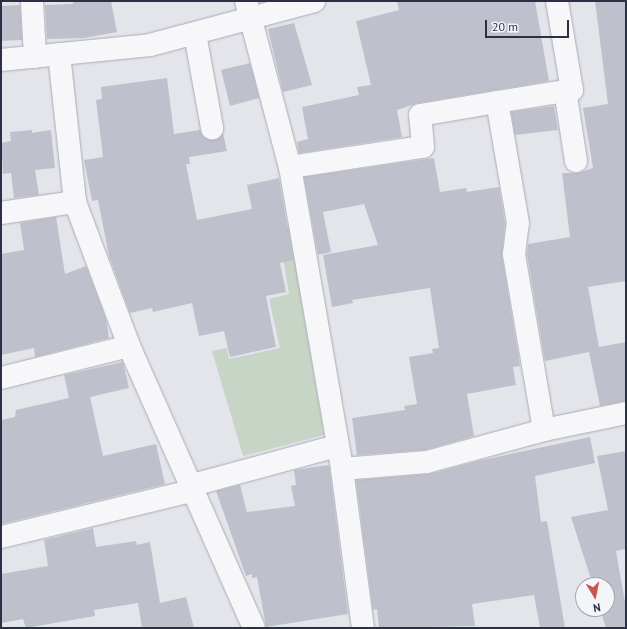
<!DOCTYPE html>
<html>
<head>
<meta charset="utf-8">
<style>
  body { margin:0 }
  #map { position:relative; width:627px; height:629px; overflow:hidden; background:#e4e5eb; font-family:"PT Sans",sans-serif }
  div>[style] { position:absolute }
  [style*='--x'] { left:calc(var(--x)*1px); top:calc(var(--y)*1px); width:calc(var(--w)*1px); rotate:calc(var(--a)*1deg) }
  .green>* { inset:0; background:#c6d5c5 }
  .building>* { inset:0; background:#bec0cb }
  .roads { filter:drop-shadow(0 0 1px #a9abb6) drop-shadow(0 0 1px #a9abb6) }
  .minor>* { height:22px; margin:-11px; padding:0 11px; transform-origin:11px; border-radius:11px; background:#f7f7fa }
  span { translate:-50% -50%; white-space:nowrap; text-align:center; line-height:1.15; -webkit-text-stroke:3px #f4f5f9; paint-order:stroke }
  .frame { position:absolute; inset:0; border:2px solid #2b3044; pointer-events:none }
  .north { position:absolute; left:575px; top:577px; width:40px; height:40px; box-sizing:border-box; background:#f4f5f9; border:1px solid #a4a6b1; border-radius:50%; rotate:170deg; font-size:11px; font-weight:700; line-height:16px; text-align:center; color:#2b3044 }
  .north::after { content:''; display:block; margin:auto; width:14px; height:18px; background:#cd514c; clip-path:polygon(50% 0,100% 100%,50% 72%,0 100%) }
  .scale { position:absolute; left:485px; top:20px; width:84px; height:18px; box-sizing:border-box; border:2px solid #2b3044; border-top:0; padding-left:5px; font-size:12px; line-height:14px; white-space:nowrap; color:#2b3044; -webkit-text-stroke:3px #f4f5f9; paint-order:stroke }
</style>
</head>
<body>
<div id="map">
  <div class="green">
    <i style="clip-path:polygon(289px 226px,324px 435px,243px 456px,212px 351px,227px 348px,229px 359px,280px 348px,269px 299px,289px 294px,278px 228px)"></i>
  </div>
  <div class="building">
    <i style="clip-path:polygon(73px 1px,111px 1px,117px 32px,84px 38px,47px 39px,45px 5px,73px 4px)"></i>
    <i style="clip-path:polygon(397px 1px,535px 1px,549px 81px,418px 103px,397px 110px,402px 137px,299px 153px,297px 142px,308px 139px,302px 107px,359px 95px,357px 87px,371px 85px,356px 21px,399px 10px)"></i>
    <i style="clip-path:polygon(595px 1px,626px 1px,626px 281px,588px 287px,599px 347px,626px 342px,626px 401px,600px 406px,589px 352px,545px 361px,527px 254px,528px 244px,570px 237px,562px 173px,578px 173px,593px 168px,583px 108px,608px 104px)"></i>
    <i style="clip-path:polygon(20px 5px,22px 40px,1px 41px,1px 6px)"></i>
    <i style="clip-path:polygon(294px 23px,312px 85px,283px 92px,268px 29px)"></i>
    <i style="clip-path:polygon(250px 63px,259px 98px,230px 106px,221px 70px)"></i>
    <i style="clip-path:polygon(167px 78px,174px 134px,200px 130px,203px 136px,214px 140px,223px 133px,227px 151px,189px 157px,190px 164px,186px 164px,197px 220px,252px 209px,247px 185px,279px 178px,293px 260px,280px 263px,286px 292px,266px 296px,276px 347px,230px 357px,224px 331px,199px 336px,192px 303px,153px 312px,152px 308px,130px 313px,109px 256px,98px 200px,92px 201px,84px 160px,103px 157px,96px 100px,102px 99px,101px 87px)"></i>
    <i style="clip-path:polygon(554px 106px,558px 130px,515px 135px,511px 112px)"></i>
    <i style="clip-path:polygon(32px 130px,32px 133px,51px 130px,55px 168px,35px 170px,39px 195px,14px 198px,11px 173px,3px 174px,1px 143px,11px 141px,10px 132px)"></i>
    <i style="clip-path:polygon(434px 158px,440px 192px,466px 188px,467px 192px,499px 187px,505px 223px,502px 256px,520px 366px,513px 367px,516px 385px,467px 394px,474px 436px,425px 450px,357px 455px,352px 418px,405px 410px,404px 406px,417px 404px,409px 357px,433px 353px,432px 349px,439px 348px,430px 288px,352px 300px,353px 303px,332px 307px,323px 255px,378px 245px,364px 204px,323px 212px,331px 252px,318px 255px,304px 177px)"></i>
    <i style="clip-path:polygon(56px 217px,65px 274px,86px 266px,106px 319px,109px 338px,35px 357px,34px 348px,1px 355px,1px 254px,24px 250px,20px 223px)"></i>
    <i style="clip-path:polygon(123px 362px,129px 388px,90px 397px,103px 456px,156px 444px,165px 484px,1px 524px,1px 420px,15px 417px,16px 410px,69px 398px,64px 375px)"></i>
    <i style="clip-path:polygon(590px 437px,595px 463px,535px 476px,541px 522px,547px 521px,565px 628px,540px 628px,534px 595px,472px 604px,475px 626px,379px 628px,377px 609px,373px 610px,356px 480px,430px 474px,478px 461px)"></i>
    <i style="clip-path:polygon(626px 451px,626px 549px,616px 551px,626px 608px,626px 628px,606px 628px,600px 609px,607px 609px,607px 585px,593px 585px,571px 517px,608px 510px,597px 456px)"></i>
    <i style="clip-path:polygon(329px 465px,348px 614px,266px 627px,257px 577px,252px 578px,252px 574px,246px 576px,216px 491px,240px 485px,247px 512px,295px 506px,291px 486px,296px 485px,294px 470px)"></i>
    <i style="clip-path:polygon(93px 528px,96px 547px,136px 541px,137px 545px,150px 542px,160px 603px,186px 597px,194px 628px,142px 628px,138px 603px,94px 610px,95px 616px,26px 628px,23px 619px,1px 623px,1px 574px,48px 566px,44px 540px)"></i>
  </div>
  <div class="roads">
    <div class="minor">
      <i style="--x:32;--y:1;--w:56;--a:86.9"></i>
      <i style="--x:246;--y:1;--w:172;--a:75.2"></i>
      <i style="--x:290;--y:167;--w:306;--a:80.2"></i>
      <i style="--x:342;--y:469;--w:160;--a:82.5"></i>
      <i style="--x:195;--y:34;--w:96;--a:79.7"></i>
      <i style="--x:59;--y:54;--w:149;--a:83.8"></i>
      <i style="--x:75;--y:202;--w:154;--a:69.4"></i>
      <i style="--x:129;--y:346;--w:308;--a:66.1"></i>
      <i style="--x:1;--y:60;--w:150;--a:-5.7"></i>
      <i style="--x:150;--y:45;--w:170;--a:-15"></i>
      <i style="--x:565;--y:90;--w:72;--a:81.2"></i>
      <i style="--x:290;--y:167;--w:134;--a:-8.6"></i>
      <i style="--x:423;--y:147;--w:32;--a:-95"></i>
      <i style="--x:420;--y:115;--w:78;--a:-9.6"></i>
      <i style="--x:1;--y:213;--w:75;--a:-8.5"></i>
      <i style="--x:1;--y:378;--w:132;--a:-14"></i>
      <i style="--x:544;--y:430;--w:179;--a:-99.7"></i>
      <i style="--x:514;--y:254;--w:31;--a:-83"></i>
      <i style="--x:518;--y:223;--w:123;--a:-99.8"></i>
      <i style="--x:497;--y:102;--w:76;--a:-9.1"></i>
      <i style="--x:572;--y:90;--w:90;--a:-99.6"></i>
      <i style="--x:342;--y:469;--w:85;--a:-4.7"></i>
      <i style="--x:427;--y:462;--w:121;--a:-15.3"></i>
      <i style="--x:544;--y:430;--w:84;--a:-11.7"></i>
      <i style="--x:189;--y:486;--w:152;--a:-15.2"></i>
      <i style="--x:1;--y:537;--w:195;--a:-13.6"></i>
    </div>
  </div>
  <div class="frame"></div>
  <div class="north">N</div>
  <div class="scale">20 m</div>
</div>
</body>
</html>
